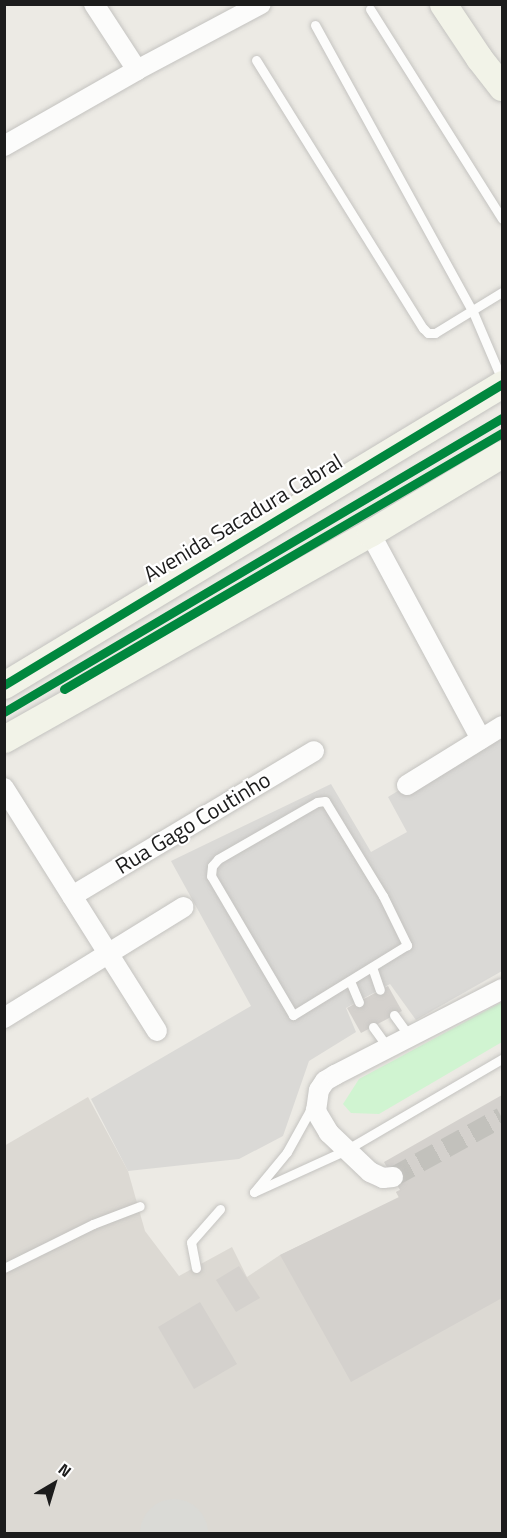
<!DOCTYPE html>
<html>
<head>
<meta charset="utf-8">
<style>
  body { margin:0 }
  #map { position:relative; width:507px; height:1538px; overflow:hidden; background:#eceae4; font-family:"Titillium Web",sans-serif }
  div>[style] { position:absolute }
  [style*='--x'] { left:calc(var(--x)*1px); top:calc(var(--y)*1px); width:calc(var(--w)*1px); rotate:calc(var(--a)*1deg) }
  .residential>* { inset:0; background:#dad9d6 }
  .airport>* { inset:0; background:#dcd9d3 }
  .park>* { inset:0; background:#d0f4d1 }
  .taxiway>* { height:68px; margin:-34px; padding:0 34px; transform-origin:34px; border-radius:34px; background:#dadad6 }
  .building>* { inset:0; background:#d4d1cd }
  .street-tunnel>* { height:20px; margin-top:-10px; transform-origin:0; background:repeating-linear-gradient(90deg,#c2c1bc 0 20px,transparent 0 30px) }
  .roads { filter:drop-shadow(0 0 2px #c4c3c0) drop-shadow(0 0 2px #c4c3c0) }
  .lane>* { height:9px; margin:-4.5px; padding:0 4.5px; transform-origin:4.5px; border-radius:4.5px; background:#fcfcfb }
  .street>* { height:20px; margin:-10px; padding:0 10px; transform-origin:10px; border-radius:10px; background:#fcfcfb }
  .secondary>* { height:27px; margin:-13.5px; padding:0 13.5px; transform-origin:13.5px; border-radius:13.5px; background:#f2f3e8 }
  .cycleway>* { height:9px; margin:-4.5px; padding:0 4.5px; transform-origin:4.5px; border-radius:4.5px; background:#00873e }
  span { translate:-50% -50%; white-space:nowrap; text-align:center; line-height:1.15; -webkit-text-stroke:4.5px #fff; paint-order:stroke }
  .street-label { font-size:22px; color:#1c1c1c }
  .frame { position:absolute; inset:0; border:6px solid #1c1c1c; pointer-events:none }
  .north { position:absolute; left:24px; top:1454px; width:60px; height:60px; -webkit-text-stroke:4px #fff; paint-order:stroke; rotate:38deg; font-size:16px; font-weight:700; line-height:24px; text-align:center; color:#1c1c1c }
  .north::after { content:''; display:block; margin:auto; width:21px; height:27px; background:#1c1c1c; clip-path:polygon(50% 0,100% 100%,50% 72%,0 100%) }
</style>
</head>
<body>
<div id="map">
  <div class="residential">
    <i style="clip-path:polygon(502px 727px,502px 971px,416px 1020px,390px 984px,346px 1008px,356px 1032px,309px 1061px,283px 1136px,239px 1159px,128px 1171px,91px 1099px,251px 1006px,171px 861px,331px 784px,371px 852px,407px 832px,388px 797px)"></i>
  </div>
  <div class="airport">
    <i style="clip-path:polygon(88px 1097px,128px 1171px,145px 1231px,179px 1276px,232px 1247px,247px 1277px,280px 1255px,399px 1198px,396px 1192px,502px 1134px,502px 1533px,5px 1533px,4px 1146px)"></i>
  </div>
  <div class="park">
    <i style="clip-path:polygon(502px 1002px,502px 1042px,379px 1114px,351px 1113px,343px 1104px,359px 1079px)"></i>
  </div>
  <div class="taxiway">
    <i style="--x:174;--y:1534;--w:1;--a:-90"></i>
  </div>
  <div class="building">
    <i style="clip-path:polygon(388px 986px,402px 1011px,361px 1033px,347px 1008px)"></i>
    <i style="clip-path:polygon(502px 1095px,502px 1298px,351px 1382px,280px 1255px,399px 1197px,396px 1192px,400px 1190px,384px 1162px)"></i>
    <i style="clip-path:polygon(239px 1266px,260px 1298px,236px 1312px,216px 1280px)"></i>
    <i style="clip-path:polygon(200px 1302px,237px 1364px,194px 1389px,158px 1327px)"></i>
  </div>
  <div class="street-tunnel">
    <i style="--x:393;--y:1177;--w:124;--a:-28.8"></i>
  </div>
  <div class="roads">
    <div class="lane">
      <i style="--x:370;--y:9;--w:248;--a:57.8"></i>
      <i style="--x:315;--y:25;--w:328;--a:61.2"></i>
      <i style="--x:473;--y:312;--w:74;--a:66.9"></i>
      <i style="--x:256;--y:60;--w:316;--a:58.1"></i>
      <i style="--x:423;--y:328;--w:7;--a:45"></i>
      <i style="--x:428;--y:333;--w:7;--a:0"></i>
      <i style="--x:435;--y:333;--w:79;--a:-31.5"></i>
      <i style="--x:325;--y:801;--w:111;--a:58.6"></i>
      <i style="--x:383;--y:896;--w:55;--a:63.9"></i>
      <i style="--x:407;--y:945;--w:134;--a:148.4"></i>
      <i style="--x:293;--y:1015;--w:161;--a:-120.5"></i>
      <i style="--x:211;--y:876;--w:10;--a:-84"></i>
      <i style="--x:212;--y:866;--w:9;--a:-49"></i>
      <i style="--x:218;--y:859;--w:114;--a:-29.9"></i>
      <i style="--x:317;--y:802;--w:8;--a:-7"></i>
      <i style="--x:372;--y:967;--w:24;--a:71"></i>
      <i style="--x:350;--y:981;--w:23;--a:67"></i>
      <i style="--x:394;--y:1015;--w:27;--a:54"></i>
      <i style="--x:373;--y:1027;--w:27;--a:54"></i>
      <i style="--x:313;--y:1105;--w:54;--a:119"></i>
      <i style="--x:287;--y:1152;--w:52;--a:129.5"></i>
      <i style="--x:254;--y:1192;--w:101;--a:-24.5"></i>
      <i style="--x:346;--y:1150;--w:181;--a:-30.3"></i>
      <i style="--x:4;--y:1268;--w:99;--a:-26.3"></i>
      <i style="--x:93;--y:1224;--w:50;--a:-21"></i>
      <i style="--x:196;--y:1268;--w:26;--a:-101"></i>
      <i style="--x:191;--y:1242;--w:44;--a:-48.7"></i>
    </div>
    <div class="street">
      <i style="--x:94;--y:4;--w:79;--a:56.9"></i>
      <i style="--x:4;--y:146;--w:153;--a:-29.7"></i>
      <i style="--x:137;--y:70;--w:140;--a:-28"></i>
      <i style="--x:370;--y:533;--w:234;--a:61.7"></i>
      <i style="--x:407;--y:785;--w:112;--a:-31.8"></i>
      <i style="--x:4;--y:788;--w:287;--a:57.8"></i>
      <i style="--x:72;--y:896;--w:282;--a:-30.9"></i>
      <i style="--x:4;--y:1018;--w:211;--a:-31.7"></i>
      <i style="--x:393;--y:1177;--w:10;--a:174"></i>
      <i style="--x:383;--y:1178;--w:14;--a:-155"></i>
      <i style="--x:370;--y:1172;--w:57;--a:-136.4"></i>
      <i style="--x:329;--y:1133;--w:26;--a:-121"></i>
      <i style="--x:316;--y:1111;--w:21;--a:-82"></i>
      <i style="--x:319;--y:1090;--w:11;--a:-56"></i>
      <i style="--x:325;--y:1081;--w:12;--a:-31"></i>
      <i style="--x:335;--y:1075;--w:188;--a:-27.2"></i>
    </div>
    <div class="secondary">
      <i style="--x:443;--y:4;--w:65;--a:56.3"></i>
      <i style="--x:479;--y:58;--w:37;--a:52"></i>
      <i style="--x:4;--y:685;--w:582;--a:-31.15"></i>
      <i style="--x:4;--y:739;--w:420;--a:-29.4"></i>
      <i style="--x:370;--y:533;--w:154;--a:-30.9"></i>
    </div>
  </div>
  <div class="cycleway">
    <i style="--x:4;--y:685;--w:582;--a:-31.15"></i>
    <i style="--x:64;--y:689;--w:507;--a:-30.31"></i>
    <i style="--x:4;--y:712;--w:578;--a:-30.56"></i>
  </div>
  <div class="street-label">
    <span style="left:243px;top:518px;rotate:-31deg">Avenida Sacadura Cabral</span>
    <span style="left:193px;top:823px;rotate:-31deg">Rua Gago Coutinho</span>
  </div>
  <div class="frame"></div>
  <div class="north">N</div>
</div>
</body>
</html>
